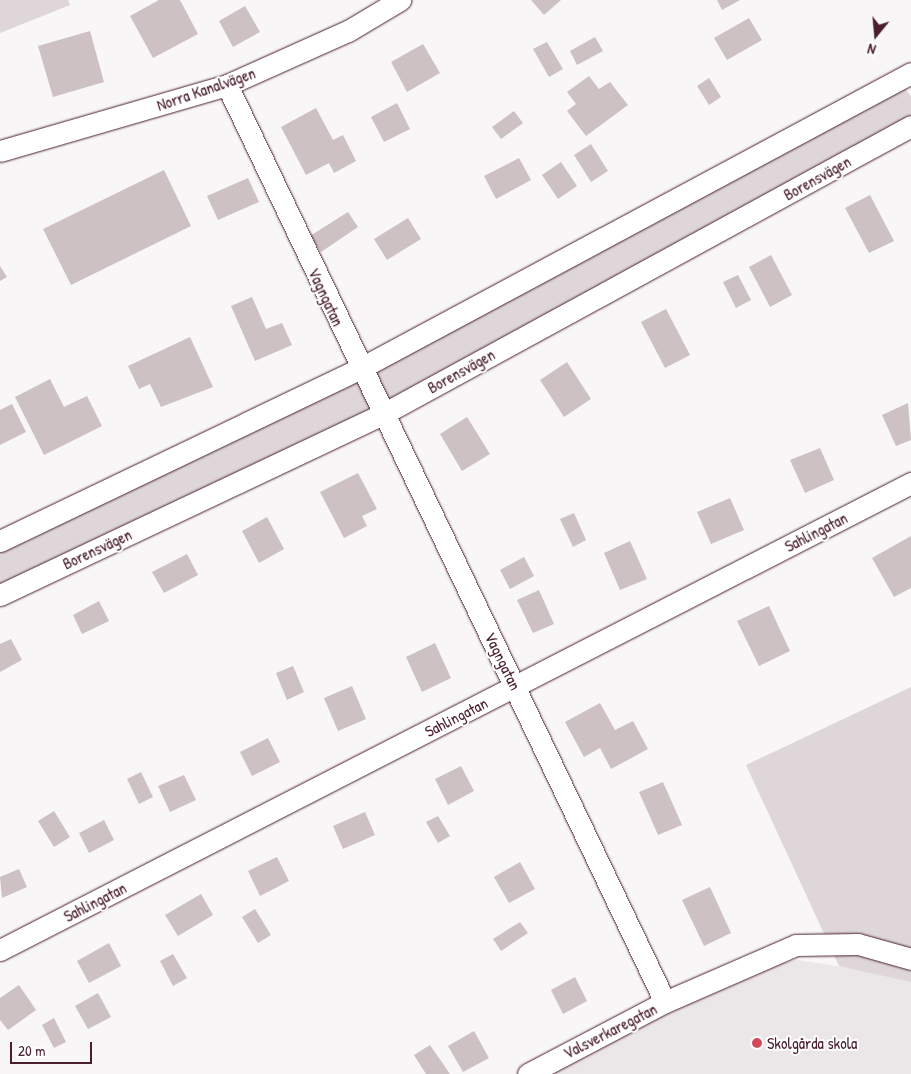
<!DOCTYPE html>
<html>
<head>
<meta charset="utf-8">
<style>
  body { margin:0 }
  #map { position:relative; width:911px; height:1074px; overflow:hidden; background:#f8f6f7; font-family:"Patrick Hand",sans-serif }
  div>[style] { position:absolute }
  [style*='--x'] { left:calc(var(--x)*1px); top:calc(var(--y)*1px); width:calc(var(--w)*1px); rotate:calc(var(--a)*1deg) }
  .built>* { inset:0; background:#ebe6e8 }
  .green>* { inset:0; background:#ded6d9 }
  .building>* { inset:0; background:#cdc1c4 }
  .roads { filter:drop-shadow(0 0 1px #4a1f2b) drop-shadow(0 0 1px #4a1f2b) }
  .minor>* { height:21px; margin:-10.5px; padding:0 10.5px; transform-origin:10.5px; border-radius:10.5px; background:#fff }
  .dots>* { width:14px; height:14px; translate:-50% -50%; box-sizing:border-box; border:2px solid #fff; border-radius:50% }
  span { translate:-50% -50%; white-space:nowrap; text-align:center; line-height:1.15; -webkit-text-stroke:4px #fff; paint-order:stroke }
  .street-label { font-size:16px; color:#4a1f2b }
  .poi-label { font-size:16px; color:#4a1f2b }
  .left { translate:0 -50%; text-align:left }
  .north { position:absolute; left:851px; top:10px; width:50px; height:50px; -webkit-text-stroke:4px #fff; paint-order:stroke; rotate:197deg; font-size:14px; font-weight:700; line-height:20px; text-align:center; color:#4a1f2b }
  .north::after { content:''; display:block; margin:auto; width:18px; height:22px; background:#4a1f2b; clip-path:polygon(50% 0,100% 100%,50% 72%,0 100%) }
  .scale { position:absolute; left:10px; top:1042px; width:82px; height:22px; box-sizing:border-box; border:2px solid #4a1f2b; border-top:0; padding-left:6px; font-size:15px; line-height:18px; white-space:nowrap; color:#4a1f2b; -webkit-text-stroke:4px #fff; paint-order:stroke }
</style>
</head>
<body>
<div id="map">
  <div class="built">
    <i style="clip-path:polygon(797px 960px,875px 972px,911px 982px,911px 1074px,547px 1074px,727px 977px)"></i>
  </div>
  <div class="green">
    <i style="clip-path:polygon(0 0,68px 0,70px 5px,0 33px)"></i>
    <i style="clip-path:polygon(900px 83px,911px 96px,911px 119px,736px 226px,0 605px,0 546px)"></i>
    <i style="clip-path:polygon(911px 687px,911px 982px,839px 966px,746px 765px)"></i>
  </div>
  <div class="building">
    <i style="clip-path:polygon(159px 0,180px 0,198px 34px,153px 58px,130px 16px)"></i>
    <i style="clip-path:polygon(531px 0,561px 0,544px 15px)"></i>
    <i style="clip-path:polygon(717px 0,740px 0,722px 10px)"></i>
    <i style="clip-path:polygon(245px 6px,260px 32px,233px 47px,219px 21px)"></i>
    <i style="clip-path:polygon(749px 18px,762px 40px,727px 60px,714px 38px)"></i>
    <i style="clip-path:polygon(90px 31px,104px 82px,53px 97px,38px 46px)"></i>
    <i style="clip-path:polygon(595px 37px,603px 51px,577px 65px,570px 51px)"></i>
    <i style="clip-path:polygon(547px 42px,563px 69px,549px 77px,533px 49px)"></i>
    <i style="clip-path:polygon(423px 44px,440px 73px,407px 92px,391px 62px)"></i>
    <i style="clip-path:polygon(589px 76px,599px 89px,610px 82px,628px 105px,586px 136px,567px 111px,576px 104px,567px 92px)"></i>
    <i style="clip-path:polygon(709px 78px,721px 97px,709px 105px,697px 86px)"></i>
    <i style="clip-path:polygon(397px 103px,410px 129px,384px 142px,371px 117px)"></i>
    <i style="clip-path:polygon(316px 108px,333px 140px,343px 135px,356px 161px,334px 173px,329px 163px,306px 175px,281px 127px)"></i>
    <i style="clip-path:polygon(514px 111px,523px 123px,501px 139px,492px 127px)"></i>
    <i style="clip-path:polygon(591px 144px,608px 171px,591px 182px,574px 155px)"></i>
    <i style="clip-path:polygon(519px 158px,531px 180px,496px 199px,484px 176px)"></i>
    <i style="clip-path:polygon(561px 162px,577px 186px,558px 199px,542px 175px)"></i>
    <i style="clip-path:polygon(164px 170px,191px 226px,71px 285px,43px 229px)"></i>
    <i style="clip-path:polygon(248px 178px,259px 202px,218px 220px,207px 196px)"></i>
    <i style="clip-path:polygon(870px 195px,894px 241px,869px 253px,845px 208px)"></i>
    <i style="clip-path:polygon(348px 212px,358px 227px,321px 252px,310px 236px)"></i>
    <i style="clip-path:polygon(408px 218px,421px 239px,387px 260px,374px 239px)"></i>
    <i style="clip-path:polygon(771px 255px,792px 295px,770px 307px,749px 267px)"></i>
    <i style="clip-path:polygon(0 266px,7px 277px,0 281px)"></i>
    <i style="clip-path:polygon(738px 275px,751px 300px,736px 308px,723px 282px)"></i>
    <i style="clip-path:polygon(252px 297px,266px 329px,282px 323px,292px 345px,255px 361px,231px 306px)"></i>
    <i style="clip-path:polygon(666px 309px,690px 355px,665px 368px,641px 322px)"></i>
    <i style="clip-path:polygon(190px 337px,213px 387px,161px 407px,150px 384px,139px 389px,128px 366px)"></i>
    <i style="clip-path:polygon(567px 362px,591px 399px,564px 417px,540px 380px)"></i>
    <i style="clip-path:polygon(50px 379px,64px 407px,87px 396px,102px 426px,44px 455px,15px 397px)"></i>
    <i style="clip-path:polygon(908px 403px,911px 440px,896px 446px,882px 415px)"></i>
    <i style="clip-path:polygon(12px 404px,26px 432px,0 445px,0 410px)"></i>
    <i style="clip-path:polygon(467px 417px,490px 454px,462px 471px,440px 434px)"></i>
    <i style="clip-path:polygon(820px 448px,834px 480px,805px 493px,790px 460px)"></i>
    <i style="clip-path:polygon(358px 473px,377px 509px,362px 516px,367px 526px,344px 538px,320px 492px)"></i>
    <i style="clip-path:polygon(730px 498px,744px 530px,711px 544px,697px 512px)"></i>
    <i style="clip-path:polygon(574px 513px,586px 540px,573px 547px,560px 519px)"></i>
    <i style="clip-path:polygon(267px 517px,284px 549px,259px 563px,242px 531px)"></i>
    <i style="clip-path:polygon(911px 536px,911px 588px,894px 597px,872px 558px)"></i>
    <i style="clip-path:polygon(630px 541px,647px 579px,620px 590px,604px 553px)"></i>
    <i style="clip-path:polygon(187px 554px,198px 575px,164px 593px,152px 572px)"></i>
    <i style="clip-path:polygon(524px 557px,534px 576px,510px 589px,500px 570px)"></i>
    <i style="clip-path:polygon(539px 590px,554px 624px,533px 633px,517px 600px)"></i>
    <i style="clip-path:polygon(99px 601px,109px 621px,82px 634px,73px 615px)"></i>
    <i style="clip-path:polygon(769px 606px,790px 651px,759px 666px,737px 621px)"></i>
    <i style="clip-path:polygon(11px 639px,22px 660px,0 672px,0 644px)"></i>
    <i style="clip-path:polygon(435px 643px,451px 678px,422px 692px,406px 657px)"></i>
    <i style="clip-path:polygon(293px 666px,304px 692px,287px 700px,276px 673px)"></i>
    <i style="clip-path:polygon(352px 686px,366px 719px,338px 731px,324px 698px)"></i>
    <i style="clip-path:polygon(600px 703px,615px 730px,633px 721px,648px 749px,611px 769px,600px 748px,584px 757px,565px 722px)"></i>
    <i style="clip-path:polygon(268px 738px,280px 762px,252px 776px,240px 752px)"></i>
    <i style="clip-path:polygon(461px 766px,474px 791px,448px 805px,435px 779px)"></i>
    <i style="clip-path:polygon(141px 772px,153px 797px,139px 804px,127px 779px)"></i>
    <i style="clip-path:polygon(184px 775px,196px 800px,170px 812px,158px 786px)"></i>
    <i style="clip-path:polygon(663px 782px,682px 825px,658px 835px,639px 792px)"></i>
    <i style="clip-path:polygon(54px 811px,70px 837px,54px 847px,38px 821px)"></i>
    <i style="clip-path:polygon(365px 812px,375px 835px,343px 849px,333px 826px)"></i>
    <i style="clip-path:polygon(438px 816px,450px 836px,438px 843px,426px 822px)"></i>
    <i style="clip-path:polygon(104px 820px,114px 840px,89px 853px,79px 833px)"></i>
    <i style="clip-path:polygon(277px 857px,289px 881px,260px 896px,248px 871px)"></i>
    <i style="clip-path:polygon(520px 862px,535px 889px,509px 903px,494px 877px)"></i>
    <i style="clip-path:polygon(19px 869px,27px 887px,2px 898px,0 877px)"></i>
    <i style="clip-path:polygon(710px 887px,731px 933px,704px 946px,682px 900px)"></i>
    <i style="clip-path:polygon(201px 894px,213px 915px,178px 936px,165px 915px)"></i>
    <i style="clip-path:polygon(255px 909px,271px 935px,258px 943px,242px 917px)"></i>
    <i style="clip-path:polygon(520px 922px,528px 933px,501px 951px,493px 939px)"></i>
    <i style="clip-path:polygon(109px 943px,121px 966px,89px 983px,77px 961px)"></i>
    <i style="clip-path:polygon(173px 954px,187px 978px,173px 986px,160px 961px)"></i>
    <i style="clip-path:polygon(575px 977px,587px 1001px,563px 1014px,551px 990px)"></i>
    <i style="clip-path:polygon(19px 985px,36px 1010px,8px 1030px,0 1020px,0 998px)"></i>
    <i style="clip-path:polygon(98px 993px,111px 1017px,88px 1029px,75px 1006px)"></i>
    <i style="clip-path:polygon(54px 1018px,66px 1042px,54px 1048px,42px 1025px)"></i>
    <i style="clip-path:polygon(474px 1031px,489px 1058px,463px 1072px,448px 1046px)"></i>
    <i style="clip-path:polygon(430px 1045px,450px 1074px,426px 1074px,414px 1055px)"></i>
  </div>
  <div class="roads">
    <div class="minor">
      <i style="--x:227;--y:85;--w:1016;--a:64.47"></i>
      <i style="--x:0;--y:151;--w:236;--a:-16.2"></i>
      <i style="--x:227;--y:85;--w:133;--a:-24.1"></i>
      <i style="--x:348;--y:31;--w:61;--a:-30.8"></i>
      <i style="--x:0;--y:541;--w:398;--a:-25.6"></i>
      <i style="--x:359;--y:369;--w:626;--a:-28.2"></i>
      <i style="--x:0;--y:595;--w:424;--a:-25.3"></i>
      <i style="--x:383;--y:414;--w:601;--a:-28.61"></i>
      <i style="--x:0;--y:950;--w:1024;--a:-27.14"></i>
      <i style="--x:528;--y:1074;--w:155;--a:-27.7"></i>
      <i style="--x:665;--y:1002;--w:143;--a:-23.5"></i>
      <i style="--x:796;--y:945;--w:62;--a:-0.9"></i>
      <i style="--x:858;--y:944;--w:55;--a:15.8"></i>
    </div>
  </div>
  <div class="dots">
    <i style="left:757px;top:1043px;background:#d1495b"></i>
  </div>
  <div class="street-label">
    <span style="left:206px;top:89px;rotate:-19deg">Norra Kanalvägen</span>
    <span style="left:817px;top:178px;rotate:-29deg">Borensvägen</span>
    <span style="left:326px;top:297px;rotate:65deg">Vagngatan</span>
    <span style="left:461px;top:371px;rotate:-29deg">Borensvägen</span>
    <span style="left:816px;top:532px;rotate:-27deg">Sahlingatan</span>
    <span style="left:97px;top:549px;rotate:-25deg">Borensvägen</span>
    <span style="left:503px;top:661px;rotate:64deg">Vagngatan</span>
    <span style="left:456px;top:717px;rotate:-27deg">Sahlingatan</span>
    <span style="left:95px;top:902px;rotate:-27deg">Sahlingatan</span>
    <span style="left:610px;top:1031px;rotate:-27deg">Valsverkaregatan</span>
  </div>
  <div class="poi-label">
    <span class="left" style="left:767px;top:1043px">Skolgårda skola</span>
  </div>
  <div class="north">N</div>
  <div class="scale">20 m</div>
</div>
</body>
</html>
